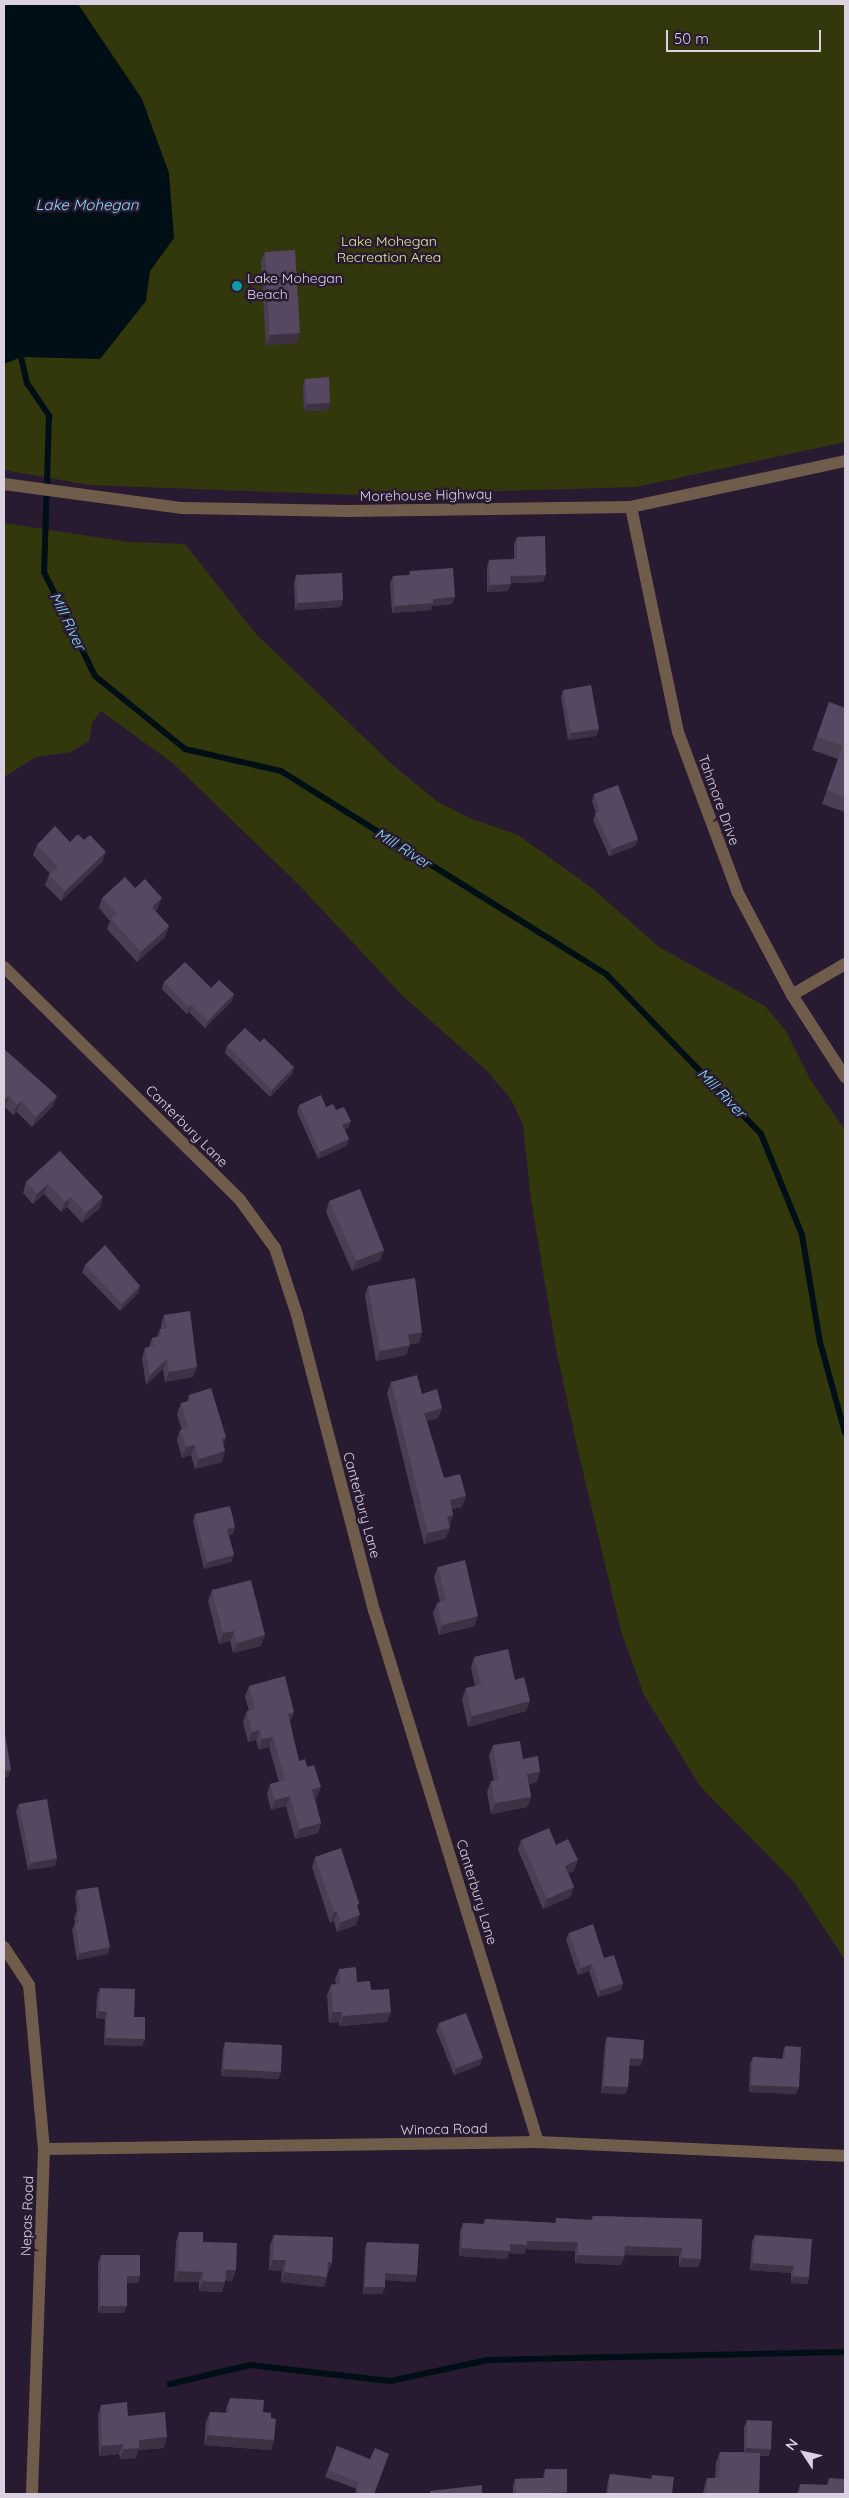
<!DOCTYPE html>
<html>
<head>
<meta charset="utf-8">
<style>
  body { margin:0 }
  #map { position:relative; width:849px; height:2498px; overflow:hidden; background:#281a31; font-family:Quicksand,sans-serif }
  div>[style] { position:absolute }
  [style*='--x'] { left:calc(var(--x)*1px); top:calc(var(--y)*1px); width:calc(var(--w)*1px); rotate:calc(var(--a)*1deg) }
  .green>* { inset:0; background:#33380c }
  .water>* { inset:0; background:#000f15 }
  .stream>* { height:6px; margin:-3px; padding:0 3px; transform-origin:3px; border-radius:3px; background:#000f15 }
  .minor>* { height:12px; margin:-6px; padding:0 6px; transform-origin:6px; border-radius:6px; background:#705c4b }
  .tertiary>* { height:12px; margin:-6px; padding:0 6px; transform-origin:6px; border-radius:6px; background:#705c4b }
  .wall>* { inset:0; background:#4a3e53 }
  .shaded-wall>* { inset:0; background:#3c3244 }
  .building>* { inset:0; background:#564861 }
  .dots>* { width:14px; height:14px; translate:-50% -50%; box-sizing:border-box; border:2px solid #281a31; border-radius:50% }
  span { translate:-50% -50%; white-space:nowrap; text-align:center; line-height:1.15; -webkit-text-stroke:5px #281a31; paint-order:stroke }
  .park-label { font-size:14px; color:#deeb92 }
  .poi-label { font-size:14px; color:#dad2e1 }
  .left { translate:0 -50%; text-align:left }
  .street-label { font-size:14px; color:#dad2e1 }
  .water-label { font-size:15px; color:#87dcf7; font-style:italic }
  .frame { position:absolute; inset:0; border:5px solid #dad2e1; pointer-events:none }
  .north { position:absolute; left:779px; top:2428px; width:50px; height:50px; -webkit-text-stroke:4px #281a31; paint-order:stroke; rotate:305deg; font-size:14px; font-weight:700; line-height:20px; text-align:center; color:#dad2e1 }
  .north::after { content:''; display:block; margin:auto; width:18px; height:22px; background:#dad2e1; clip-path:polygon(50% 0,100% 100%,50% 72%,0 100%) }
  .scale { position:absolute; left:666px; top:30px; width:155px; height:22px; box-sizing:border-box; border:2px solid #dad2e1; border-top:0; padding-left:6px; font-size:15px; line-height:18px; white-space:nowrap; color:#dad2e1; -webkit-text-stroke:4px #281a31; paint-order:stroke }
</style>
</head>
<body>
<div id="map">
  <div class="green">
    <i style="clip-path:polygon(4px 4px,845px 4px,845px 442px,636px 487px,358px 495px,89px 485px,4px 470px)"></i>
    <i style="clip-path:polygon(4px 523px,128px 542px,185px 544px,256px 634px,394px 766px,438px 802px,472px 819px,518px 835px,592px 888px,659px 947px,765px 1006px,786px 1031px,811px 1081px,845px 1130px,845px 1960px,794px 1882px,700px 1786px,644px 1695px,621px 1631px,578px 1451px,556px 1349px,531px 1200px,523px 1125px,511px 1099px,487px 1071px,402px 995px,299px 885px,174px 764px,101px 711px,92px 723px,89px 741px,71px 752px,36px 757px,4px 777px)"></i>
  </div>
  <div class="water">
    <i style="clip-path:polygon(4px 4px,78px 4px,142px 99px,169px 173px,174px 238px,150px 271px,146px 301px,100px 359px,21px 357px,4px 364px)"></i>
  </div>
  <div class="stream">
    <i style="--x:21;--y:357;--w:27;--a:77"></i>
    <i style="--x:27;--y:383;--w:40;--a:56"></i>
    <i style="--x:49;--y:416;--w:156;--a:91.8"></i>
    <i style="--x:44;--y:572;--w:116;--a:63.9"></i>
    <i style="--x:95;--y:676;--w:116;--a:39"></i>
    <i style="--x:185;--y:749;--w:98;--a:12.9"></i>
    <i style="--x:281;--y:771;--w:385;--a:32"></i>
    <i style="--x:607;--y:975;--w:221;--a:45.9"></i>
    <i style="--x:761;--y:1134;--w:109;--a:67.9"></i>
    <i style="--x:802;--y:1235;--w:109;--a:80.5"></i>
    <i style="--x:820;--y:1342;--w:94;--a:74.6"></i>
    <i style="--x:170;--y:2384;--w:82;--a:-13.4"></i>
    <i style="--x:250;--y:2365;--w:141;--a:6.5"></i>
    <i style="--x:390;--y:2381;--w:100;--a:-12.1"></i>
    <i style="--x:488;--y:2360;--w:357;--a:-1.3"></i>
  </div>
  <div class="minor">
    <i style="--x:4;--y:484;--w:180;--a:7.7"></i>
    <i style="--x:182;--y:508;--w:165;--a:1"></i>
    <i style="--x:347;--y:511;--w:284;--a:-0.8"></i>
    <i style="--x:4;--y:967;--w:332;--a:44.6"></i>
    <i style="--x:240;--y:1200;--w:59;--a:53.9"></i>
    <i style="--x:275;--y:1248;--w:71;--a:71.8"></i>
    <i style="--x:297;--y:1315;--w:305;--a:75.4"></i>
    <i style="--x:374;--y:1610;--w:557;--a:72.87"></i>
    <i style="--x:792;--y:995;--w:61;--a:-30.3"></i>
    <i style="--x:4;--y:1947;--w:45;--a:56.7"></i>
    <i style="--x:29;--y:1985;--w:165;--a:84.8"></i>
    <i style="--x:44;--y:2149;--w:345;--a:92"></i>
    <i style="--x:44;--y:2149;--w:494;--a:-0.8"></i>
    <i style="--x:538;--y:2142;--w:305;--a:2.6"></i>
  </div>
  <div class="tertiary">
    <i style="--x:845;--y:461;--w:219;--a:167.9"></i>
    <i style="--x:631;--y:507;--w:230;--a:78.2"></i>
    <i style="--x:678;--y:732;--w:172;--a:69.6"></i>
    <i style="--x:738;--y:893;--w:115;--a:62.1"></i>
    <i style="--x:792;--y:995;--w:98;--a:57.1"></i>
  </div>
  <div class="wall">
    <i style="clip-path:polygon(265px 252px,297px 343px,266px 345px,261px 262px)"></i>
    <i style="clip-path:polygon(305px 379px,328px 410px,304px 411px,303px 386px)"></i>
    <i style="clip-path:polygon(517px 537px,543px 582px,511px 583px,508px 591px,487px 592px,487px 567px,489px 560px,514px 559px,514px 544px)"></i>
    <i style="clip-path:polygon(410px 571px,452px 604px,432px 606px,431px 610px,392px 613px,390px 583px,393px 576px,409px 575px)"></i>
    <i style="clip-path:polygon(296px 575px,341px 607px,295px 610px,294px 582px)"></i>
    <i style="clip-path:polygon(563px 690px,599px 729px,596px 736px,568px 740px,561px 697px)"></i>
    <i style="clip-path:polygon(829px 702px,845px 708px,845px 812px,822px 804px,838px 759px,812px 750px)"></i>
    <i style="clip-path:polygon(594px 794px,638px 839px,635px 846px,609px 856px,593px 820px,596px 813px,592px 801px)"></i>
    <i style="clip-path:polygon(70px 842px,102px 862px,61px 901px,45px 885px,49px 875px,50px 874px,33px 855px,37px 845px)"></i>
    <i style="clip-path:polygon(135px 888px,158px 908px,155px 911px,169px 926px,165px 937px,137px 962px,107px 929px,110px 921px,99px 908px,102px 898px)"></i>
    <i style="clip-path:polygon(164px 982px,211px 988px,234px 994px,231px 1002px,205px 1028px,189px 1012px,187px 1014px,162px 989px)"></i>
    <i style="clip-path:polygon(260px 1042px,294px 1067px,292px 1074px,270px 1097px,225px 1053px,227px 1046px)"></i>
    <i style="clip-path:polygon(4px 1049px,57px 1096px,53px 1106px,32px 1127px,17px 1112px,13px 1115px,5px 1107px,4px 1108px)"></i>
    <i style="clip-path:polygon(299px 1105px,326px 1107px,336px 1110px,351px 1121px,348px 1128px,345px 1130px,349px 1139px,346px 1146px,318px 1159px,297px 1112px)"></i>
    <i style="clip-path:polygon(60px 1151px,100px 1208px,82px 1223px,67px 1207px,61px 1212px,44px 1194px,33px 1204px,23px 1193px,26px 1182px)"></i>
    <i style="clip-path:polygon(329px 1201px,384px 1250px,380px 1260px,352px 1271px,326px 1212px)"></i>
    <i style="clip-path:polygon(85px 1265px,140px 1286px,138px 1293px,120px 1311px,82px 1272px)"></i>
    <i style="clip-path:polygon(368px 1286px,422px 1332px,419px 1343px,409px 1344px,406px 1355px,376px 1361px,365px 1296px)"></i>
    <i style="clip-path:polygon(164px 1315px,193px 1377px,165px 1382px,163px 1369px,146px 1385px,142px 1358px,145px 1348px,149px 1347px,152px 1338px,157px 1337px,160px 1329px,161px 1329px,161px 1325px)"></i>
    <i style="clip-path:polygon(391px 1382px,422px 1394px,442px 1408px,438px 1418px,427px 1421px,444px 1478px,462px 1507px,452px 1509px,453px 1515px,449px 1525px,446px 1538px,424px 1544px,387px 1393px)"></i>
    <i style="clip-path:polygon(189px 1395px,226px 1437px,223px 1445px,222px 1462px,195px 1469px,191px 1455px,182px 1458px,177px 1440px,180px 1430px,182px 1430px,177px 1414px,181px 1403px,187px 1402px)"></i>
    <i style="clip-path:polygon(195px 1514px,235px 1527px,233px 1534px,229px 1535px,234px 1555px,231px 1562px,204px 1569px,193px 1521px)"></i>
    <i style="clip-path:polygon(438px 1567px,478px 1616px,474px 1626px,439px 1635px,433px 1613px,437px 1603px,440px 1602px,434px 1577px)"></i>
    <i style="clip-path:polygon(212px 1590px,261px 1646px,233px 1653px,230px 1641px,219px 1644px,208px 1601px)"></i>
    <i style="clip-path:polygon(474px 1657px,515px 1680px,530px 1701px,526px 1711px,468px 1727px,462px 1699px,466px 1688px,475px 1686px,471px 1668px)"></i>
    <i style="clip-path:polygon(249px 1686px,294px 1712px,290px 1722px,299px 1761px,317px 1798px,315px 1798px,321px 1823px,318px 1833px,295px 1839px,286px 1806px,271px 1810px,267px 1794px,270px 1784px,279px 1782px,269px 1747px,259px 1750px,256px 1740px,248px 1742px,243px 1722px,247px 1711px,249px 1711px,245px 1696px)"></i>
    <i style="clip-path:polygon(493px 1745px,523px 1759px,537px 1782px,529px 1784px,531px 1797px,527px 1807px,491px 1814px,487px 1792px,491px 1781px,494px 1781px,489px 1756px)"></i>
    <i style="clip-path:polygon(19px 1804px,57px 1858px,55px 1866px,28px 1870px,16px 1811px)"></i>
    <i style="clip-path:polygon(521px 1840px,556px 1845px,574px 1871px,568px 1873px,574px 1887px,570px 1897px,543px 1909px,518px 1850px)"></i>
    <i style="clip-path:polygon(315px 1857px,358px 1908px,356px 1925px,337px 1932px,334px 1921px,330px 1923px,312px 1867px)"></i>
    <i style="clip-path:polygon(77px 1890px,108px 1954px,77px 1960px,72px 1930px,75px 1923px,74px 1918px,77px 1911px,75px 1897px)"></i>
    <i style="clip-path:polygon(569px 1933px,604px 1958px,623px 1983px,621px 1990px,598px 1997px,589px 1971px,578px 1975px,566px 1940px)"></i>
    <i style="clip-path:polygon(339px 1969px,357px 1982px,371px 1990px,391px 2012px,387px 2022px,339px 2026px,339px 2022px,329px 2023px,327px 1995px,331px 1985px,336px 1984px,335px 1979px)"></i>
    <i style="clip-path:polygon(100px 1988px,145px 2039px,142px 2046px,104px 2045px,105px 2019px,96px 2018px,97px 1995px)"></i>
    <i style="clip-path:polygon(439px 2023px,480px 2065px,454px 2075px,436px 2030px)"></i>
    <i style="clip-path:polygon(607px 2037px,643px 2059px,640px 2066px,629px 2065px,628px 2087px,625px 2094px,601px 2093px,605px 2044px)"></i>
    <i style="clip-path:polygon(225px 2042px,281px 2072px,278px 2079px,221px 2076px,223px 2049px)"></i>
    <i style="clip-path:polygon(785px 2046px,799px 2087px,796px 2094px,749px 2092px,750px 2064px,753px 2057px,782px 2059px,783px 2053px)"></i>
    <i style="clip-path:polygon(593px 2216px,702px 2219px,701px 2259px,698px 2267px,679px 2267px,679px 2256px,625px 2255px,621px 2265px,575px 2263px,575px 2251px,526px 2249px,524px 2254px,509px 2253px,507px 2259px,459px 2256px,460px 2231px,463px 2223px,483px 2224px,485px 2219px,555px 2223px,556px 2218px,591px 2220px)"></i>
    <i style="clip-path:polygon(179px 2232px,203px 2242px,232px 2281px,225px 2280px,222px 2292px,199px 2291px,199px 2282px,174px 2282px,176px 2242px)"></i>
    <i style="clip-path:polygon(274px 2235px,328px 2273px,327px 2273px,324px 2287px,281px 2282px,282px 2271px,269px 2270px,270px 2245px)"></i>
    <i style="clip-path:polygon(755px 2235px,809px 2277px,807px 2284px,791px 2283px,791px 2273px,750px 2270px,752px 2242px)"></i>
    <i style="clip-path:polygon(367px 2242px,417px 2275px,415px 2282px,385px 2280px,385px 2287px,382px 2294px,363px 2294px,365px 2249px)"></i>
    <i style="clip-path:polygon(101px 2255px,138px 2283px,127px 2283px,124px 2313px,98px 2313px,98px 2262px)"></i>
    <i style="clip-path:polygon(230px 2398px,263px 2412px,271px 2418px,274px 2440px,271px 2450px,204px 2445px,206px 2422px,210px 2412px,226px 2413px,226px 2408px)"></i>
    <i style="clip-path:polygon(101px 2405px,128px 2416px,164px 2448px,138px 2450px,136px 2458px,120px 2459px,119px 2454px,99px 2456px,98px 2415px)"></i>
    <i style="clip-path:polygon(747px 2420px,769px 2456px,760px 2456px,759px 2494px,703px 2494px,704px 2488px,707px 2478px,715px 2478px,716px 2462px,720px 2452px,744px 2452px,744px 2427px)"></i>
    <i style="clip-path:polygon(337px 2446px,374px 2494px,355px 2494px,357px 2489px,325px 2477px)"></i>
    <i style="clip-path:polygon(545px 2469px,567px 2492px,567px 2494px,513px 2494px,513px 2486px,515px 2479px,543px 2478px)"></i>
    <i style="clip-path:polygon(610px 2474px,651px 2479px,652px 2475px,672px 2494px,606px 2494px,608px 2481px)"></i>
    <i style="clip-path:polygon(829px 2478px,845px 2494px,797px 2494px,798px 2491px,800px 2484px,827px 2485px)"></i>
  </div>
  <div class="shaded-wall">
    <i style="clip-path:polygon(300px 333px,297px 343px,266px 345px,270px 335px)"></i>
    <i style="clip-path:polygon(330px 403px,328px 410px,304px 411px,307px 404px)"></i>
    <i style="clip-path:polygon(546px 575px,543px 582px,508px 583px,510px 576px)"></i>
    <i style="clip-path:polygon(511px 584px,508px 591px,487px 592px,490px 585px)"></i>
    <i style="clip-path:polygon(455px 597px,452px 604px,432px 606px,431px 610px,392px 613px,395px 606px,433px 599px)"></i>
    <i style="clip-path:polygon(343px 600px,341px 607px,295px 610px,298px 603px)"></i>
    <i style="clip-path:polygon(599px 729px,596px 736px,568px 740px,571px 733px)"></i>
    <i style="clip-path:polygon(638px 839px,635px 846px,609px 856px,612px 849px)"></i>
    <i style="clip-path:polygon(106px 852px,102px 862px,61px 901px,65px 891px)"></i>
    <i style="clip-path:polygon(162px 898px,158px 908px,148px 917px,152px 907px)"></i>
    <i style="clip-path:polygon(169px 926px,165px 937px,137px 962px,141px 952px)"></i>
    <i style="clip-path:polygon(234px 994px,231px 1002px,205px 1028px,208px 1021px)"></i>
    <i style="clip-path:polygon(192px 1005px,189px 1012px,187px 1014px,189px 1007px)"></i>
    <i style="clip-path:polygon(294px 1067px,292px 1074px,270px 1097px,272px 1090px)"></i>
    <i style="clip-path:polygon(9px 1096px,5px 1107px,4px 1108px,4px 1104px,5px 1099px)"></i>
    <i style="clip-path:polygon(57px 1096px,53px 1106px,32px 1127px,36px 1117px)"></i>
    <i style="clip-path:polygon(21px 1101px,17px 1112px,13px 1115px,17px 1105px)"></i>
    <i style="clip-path:polygon(351px 1121px,348px 1128px,340px 1132px,342px 1125px)"></i>
    <i style="clip-path:polygon(349px 1139px,346px 1146px,318px 1159px,320px 1152px)"></i>
    <i style="clip-path:polygon(48px 1184px,44px 1194px,33px 1204px,37px 1194px)"></i>
    <i style="clip-path:polygon(71px 1197px,67px 1207px,61px 1212px,65px 1202px)"></i>
    <i style="clip-path:polygon(103px 1197px,100px 1208px,82px 1223px,86px 1213px)"></i>
    <i style="clip-path:polygon(384px 1250px,380px 1260px,352px 1271px,356px 1261px)"></i>
    <i style="clip-path:polygon(140px 1286px,138px 1293px,120px 1311px,122px 1304px)"></i>
    <i style="clip-path:polygon(422px 1332px,419px 1343px,404px 1345px,408px 1335px)"></i>
    <i style="clip-path:polygon(410px 1345px,406px 1355px,376px 1361px,380px 1351px)"></i>
    <i style="clip-path:polygon(167px 1359px,163px 1369px,146px 1385px,150px 1375px)"></i>
    <i style="clip-path:polygon(197px 1367px,193px 1377px,165px 1382px,169px 1372px)"></i>
    <i style="clip-path:polygon(442px 1408px,438px 1418px,421px 1423px,424px 1413px)"></i>
    <i style="clip-path:polygon(226px 1437px,222px 1448px,222px 1439px)"></i>
    <i style="clip-path:polygon(195px 1445px,191px 1455px,182px 1458px,186px 1447px)"></i>
    <i style="clip-path:polygon(225px 1451px,222px 1462px,195px 1469px,199px 1459px)"></i>
    <i style="clip-path:polygon(466px 1496px,462px 1507px,446px 1510px,450px 1500px)"></i>
    <i style="clip-path:polygon(453px 1515px,450px 1525px,443px 1527px,447px 1516px)"></i>
    <i style="clip-path:polygon(235px 1527px,233px 1534px,225px 1536px,227px 1529px)"></i>
    <i style="clip-path:polygon(450px 1528px,446px 1538px,424px 1544px,428px 1533px)"></i>
    <i style="clip-path:polygon(234px 1555px,231px 1562px,204px 1569px,207px 1562px)"></i>
    <i style="clip-path:polygon(478px 1616px,474px 1626px,439px 1635px,442px 1625px)"></i>
    <i style="clip-path:polygon(234px 1631px,230px 1641px,219px 1644px,223px 1633px)"></i>
    <i style="clip-path:polygon(265px 1635px,261px 1646px,233px 1653px,237px 1643px)"></i>
    <i style="clip-path:polygon(530px 1701px,526px 1711px,468px 1727px,472px 1716px)"></i>
    <i style="clip-path:polygon(294px 1712px,290px 1722px,284px 1724px,288px 1714px)"></i>
    <i style="clip-path:polygon(260px 1730px,256px 1740px,248px 1742px,252px 1732px)"></i>
    <i style="clip-path:polygon(273px 1737px,269px 1747px,259px 1750px,262px 1739px)"></i>
    <i style="clip-path:polygon(11px 1770px,8px 1777px,4px 1778px,4px 1771px)"></i>
    <i style="clip-path:polygon(540px 1772px,537px 1782px,524px 1785px,527px 1774px)"></i>
    <i style="clip-path:polygon(321px 1787px,317px 1798px,309px 1800px,312px 1790px)"></i>
    <i style="clip-path:polygon(290px 1796px,286px 1806px,271px 1810px,275px 1800px)"></i>
    <i style="clip-path:polygon(531px 1797px,527px 1807px,491px 1814px,495px 1803px)"></i>
    <i style="clip-path:polygon(321px 1823px,318px 1833px,295px 1839px,299px 1829px)"></i>
    <i style="clip-path:polygon(57px 1858px,55px 1866px,28px 1870px,31px 1863px)"></i>
    <i style="clip-path:polygon(578px 1860px,574px 1871px,561px 1876px,565px 1866px)"></i>
    <i style="clip-path:polygon(574px 1887px,570px 1897px,543px 1909px,547px 1899px)"></i>
    <i style="clip-path:polygon(337px 1911px,334px 1921px,330px 1923px,334px 1912px)"></i>
    <i style="clip-path:polygon(360px 1915px,356px 1925px,337px 1932px,341px 1922px)"></i>
    <i style="clip-path:polygon(110px 1947px,108px 1954px,77px 1960px,80px 1953px)"></i>
    <i style="clip-path:polygon(592px 1964px,589px 1971px,578px 1975px,581px 1968px)"></i>
    <i style="clip-path:polygon(623px 1983px,621px 1990px,598px 1997px,601px 1990px)"></i>
    <i style="clip-path:polygon(99px 2011px,107px 2012px,105px 2019px,96px 2018px)"></i>
    <i style="clip-path:polygon(333px 2012px,342px 2012px,339px 2022px,329px 2023px)"></i>
    <i style="clip-path:polygon(391px 2012px,387px 2022px,339px 2026px,343px 2016px)"></i>
    <i style="clip-path:polygon(106px 2038px,145px 2039px,142px 2046px,104px 2045px)"></i>
    <i style="clip-path:polygon(483px 2058px,480px 2065px,454px 2075px,456px 2068px)"></i>
    <i style="clip-path:polygon(630px 2058px,643px 2059px,640px 2066px,627px 2065px)"></i>
    <i style="clip-path:polygon(224px 2069px,281px 2072px,278px 2079px,221px 2076px)"></i>
    <i style="clip-path:polygon(751px 2085px,799px 2087px,796px 2094px,749px 2092px)"></i>
    <i style="clip-path:polygon(604px 2086px,628px 2087px,625px 2094px,601px 2093px)"></i>
    <i style="clip-path:polygon(527px 2241px,578px 2242px,575px 2251px,526px 2249px,524px 2254px,509px 2253px,507px 2259px,459px 2256px,462px 2248px,510px 2244px)"></i>
    <i style="clip-path:polygon(625px 2246px,682px 2248px,679px 2256px,622px 2255px)"></i>
    <i style="clip-path:polygon(578px 2255px,624px 2256px,621px 2265px,575px 2263px)"></i>
    <i style="clip-path:polygon(682px 2258px,701px 2259px,698px 2267px,679px 2267px)"></i>
    <i style="clip-path:polygon(273px 2260px,286px 2260px,282px 2271px,269px 2270px)"></i>
    <i style="clip-path:polygon(328px 2262px,332px 2263px,328px 2273px,324px 2273px)"></i>
    <i style="clip-path:polygon(753px 2263px,794px 2266px,791px 2273px,750px 2270px)"></i>
    <i style="clip-path:polygon(226px 2270px,236px 2270px,232px 2281px,222px 2280px)"></i>
    <i style="clip-path:polygon(178px 2271px,203px 2272px,199px 2282px,174px 2282px)"></i>
    <i style="clip-path:polygon(285px 2272px,327px 2277px,324px 2287px,281px 2282px)"></i>
    <i style="clip-path:polygon(385px 2273px,417px 2275px,415px 2282px,383px 2280px)"></i>
    <i style="clip-path:polygon(127px 2276px,140px 2276px,138px 2283px,125px 2283px)"></i>
    <i style="clip-path:polygon(793px 2276px,809px 2277px,807px 2284px,791px 2283px)"></i>
    <i style="clip-path:polygon(203px 2281px,225px 2282px,222px 2292px,199px 2291px)"></i>
    <i style="clip-path:polygon(365px 2287px,385px 2287px,382px 2294px,363px 2294px)"></i>
    <i style="clip-path:polygon(100px 2306px,127px 2306px,124px 2313px,98px 2313px)"></i>
    <i style="clip-path:polygon(208px 2435px,274px 2440px,271px 2450px,204px 2445px)"></i>
    <i style="clip-path:polygon(167px 2437px,164px 2448px,138px 2450px,136px 2458px,120px 2459px,124px 2449px,139px 2440px)"></i>
    <i style="clip-path:polygon(123px 2444px,119px 2454px,99px 2456px,102px 2446px)"></i>
    <i style="clip-path:polygon(746px 2448px,771px 2449px,769px 2456px,744px 2455px)"></i>
    <i style="clip-path:polygon(567px 2492px,567px 2494px,546px 2494px,546px 2493px)"></i>
  </div>
  <div class="building">
    <i style="clip-path:polygon(295px 250px,300px 333px,270px 335px,265px 252px)"></i>
    <i style="clip-path:polygon(329px 377px,330px 403px,307px 404px,305px 379px)"></i>
    <i style="clip-path:polygon(545px 536px,546px 575px,510px 576px,511px 584px,490px 585px,489px 560px,517px 559px,517px 537px)"></i>
    <i style="clip-path:polygon(453px 568px,455px 597px,433px 599px,433px 603px,395px 606px,393px 576px,410px 575px,410px 571px)"></i>
    <i style="clip-path:polygon(342px 573px,343px 600px,298px 603px,296px 575px)"></i>
    <i style="clip-path:polygon(591px 685px,599px 729px,571px 733px,563px 690px)"></i>
    <i style="clip-path:polygon(829px 702px,845px 708px,845px 797px,827px 790px,843px 746px,817px 737px)"></i>
    <i style="clip-path:polygon(618px 785px,638px 839px,612px 849px,595px 813px,600px 811px,594px 794px)"></i>
    <i style="clip-path:polygon(55px 826px,70px 842px,78px 834px,84px 840px,90px 835px,106px 852px,65px 891px,49px 875px,58px 867px,37px 845px)"></i>
    <i style="clip-path:polygon(125px 877px,135px 888px,145px 879px,162px 898px,152px 907px,169px 926px,141px 952px,111px 919px,117px 914px,102px 898px)"></i>
    <i style="clip-path:polygon(185px 962px,211px 988px,219px 980px,234px 994px,208px 1021px,192px 1005px,189px 1007px,164px 982px)"></i>
    <i style="clip-path:polygon(245px 1028px,260px 1042px,264px 1038px,294px 1067px,272px 1090px,227px 1046px)"></i>
    <i style="clip-path:polygon(4px 1049px,57px 1096px,36px 1117px,21px 1101px,17px 1105px,9px 1096px,5px 1099px,4px 1098px)"></i>
    <i style="clip-path:polygon(321px 1095px,326px 1107px,333px 1104px,336px 1110px,344px 1107px,351px 1121px,342px 1125px,349px 1139px,320px 1152px,299px 1105px)"></i>
    <i style="clip-path:polygon(60px 1151px,103px 1197px,86px 1213px,71px 1197px,65px 1202px,48px 1184px,37px 1194px,26px 1182px)"></i>
    <i style="clip-path:polygon(360px 1189px,384px 1250px,356px 1261px,329px 1201px)"></i>
    <i style="clip-path:polygon(105px 1245px,140px 1286px,122px 1304px,85px 1265px)"></i>
    <i style="clip-path:polygon(415px 1278px,422px 1332px,408px 1335px,410px 1345px,380px 1351px,368px 1286px)"></i>
    <i style="clip-path:polygon(190px 1311px,197px 1367px,169px 1372px,167px 1359px,150px 1375px,145px 1348px,154px 1346px,152px 1338px,161px 1336px,160px 1329px,167px 1328px,164px 1315px)"></i>
    <i style="clip-path:polygon(417px 1375px,422px 1394px,437px 1389px,442px 1408px,424px 1413px,444px 1478px,460px 1474px,466px 1496px,450px 1500px,453px 1515px,447px 1516px,450px 1528px,428px 1533px,391px 1382px)"></i>
    <i style="clip-path:polygon(211px 1388px,226px 1437px,222px 1439px,225px 1451px,199px 1459px,195px 1445px,186px 1447px,180px 1430px,188px 1428px,181px 1403px,191px 1400px,189px 1395px)"></i>
    <i style="clip-path:polygon(230px 1506px,235px 1527px,227px 1529px,234px 1555px,207px 1562px,195px 1514px)"></i>
    <i style="clip-path:polygon(465px 1560px,478px 1616px,442px 1625px,437px 1603px,446px 1600px,438px 1567px)"></i>
    <i style="clip-path:polygon(251px 1580px,265px 1635px,237px 1643px,234px 1631px,223px 1633px,212px 1590px)"></i>
    <i style="clip-path:polygon(508px 1649px,515px 1680px,524px 1677px,530px 1701px,472px 1716px,466px 1688px,481px 1685px,474px 1657px)"></i>
    <i style="clip-path:polygon(285px 1676px,294px 1712px,288px 1714px,299px 1761px,305px 1759px,307px 1767px,314px 1765px,321px 1787px,312px 1790px,321px 1823px,299px 1829px,290px 1796px,275px 1800px,270px 1784px,285px 1780px,273px 1737px,262px 1739px,260px 1730px,252px 1732px,247px 1711px,255px 1709px,249px 1686px)"></i>
    <i style="clip-path:polygon(4px 1728px,11px 1770px,4px 1771px)"></i>
    <i style="clip-path:polygon(520px 1741px,523px 1759px,538px 1756px,540px 1772px,527px 1774px,531px 1797px,495px 1803px,491px 1781px,499px 1780px,493px 1745px)"></i>
    <i style="clip-path:polygon(47px 1799px,57px 1858px,31px 1863px,19px 1804px)"></i>
    <i style="clip-path:polygon(549px 1828px,556px 1845px,568px 1839px,578px 1860px,565px 1866px,574px 1887px,547px 1899px,521px 1840px)"></i>
    <i style="clip-path:polygon(341px 1848px,359px 1903px,357px 1906px,360px 1915px,341px 1922px,337px 1911px,334px 1912px,315px 1857px)"></i>
    <i style="clip-path:polygon(98px 1887px,110px 1947px,80px 1953px,75px 1923px,79px 1922px,77px 1911px,81px 1911px,77px 1890px)"></i>
    <i style="clip-path:polygon(593px 1924px,604px 1958px,614px 1955px,623px 1983px,601px 1990px,592px 1964px,581px 1968px,569px 1933px)"></i>
    <i style="clip-path:polygon(356px 1967px,357px 1982px,370px 1981px,371px 1990px,389px 1989px,391px 2012px,343px 2016px,342px 2012px,333px 2012px,331px 1985px,340px 1984px,339px 1969px)"></i>
    <i style="clip-path:polygon(100px 1988px,135px 1989px,134px 2017px,145px 2017px,145px 2039px,106px 2038px,107px 2012px,99px 2011px)"></i>
    <i style="clip-path:polygon(466px 2013px,483px 2058px,456px 2068px,439px 2023px)"></i>
    <i style="clip-path:polygon(607px 2037px,644px 2040px,643px 2059px,630px 2058px,628px 2087px,604px 2086px)"></i>
    <i style="clip-path:polygon(225px 2042px,282px 2045px,281px 2072px,224px 2069px)"></i>
    <i style="clip-path:polygon(785px 2046px,801px 2047px,799px 2087px,751px 2085px,753px 2057px,785px 2059px)"></i>
    <i style="clip-path:polygon(593px 2216px,702px 2219px,701px 2259px,682px 2258px,682px 2248px,625px 2246px,624px 2256px,578px 2255px,578px 2242px,527px 2241px,527px 2245px,510px 2244px,510px 2251px,462px 2248px,463px 2223px,485px 2224px,485px 2219px,556px 2223px,556px 2218px,592px 2220px)"></i>
    <i style="clip-path:polygon(179px 2232px,203px 2232px,203px 2242px,237px 2243px,236px 2270px,226px 2270px,225px 2282px,203px 2281px,203px 2272px,178px 2271px)"></i>
    <i style="clip-path:polygon(274px 2235px,333px 2237px,332px 2263px,328px 2262px,327px 2277px,285px 2272px,286px 2260px,273px 2260px)"></i>
    <i style="clip-path:polygon(755px 2235px,812px 2239px,809px 2277px,793px 2276px,794px 2266px,753px 2263px)"></i>
    <i style="clip-path:polygon(367px 2242px,419px 2244px,417px 2275px,385px 2273px,385px 2287px,365px 2287px)"></i>
    <i style="clip-path:polygon(101px 2255px,140px 2255px,140px 2276px,127px 2276px,127px 2306px,100px 2306px)"></i>
    <i style="clip-path:polygon(230px 2398px,264px 2400px,263px 2412px,271px 2413px,271px 2418px,276px 2419px,274px 2440px,208px 2435px,210px 2412px,229px 2413px)"></i>
    <i style="clip-path:polygon(127px 2402px,128px 2416px,165px 2412px,167px 2437px,139px 2440px,139px 2448px,124px 2449px,123px 2444px,102px 2446px,101px 2405px)"></i>
    <i style="clip-path:polygon(747px 2420px,772px 2421px,771px 2449px,746px 2448px)"></i>
    <i style="clip-path:polygon(337px 2446px,370px 2459px,375px 2448px,389px 2454px,374px 2494px,363px 2494px,356px 2491px,359px 2482px,328px 2470px)"></i>
    <i style="clip-path:polygon(720px 2452px,760px 2453px,759px 2494px,707px 2494px,707px 2478px,719px 2478px)"></i>
    <i style="clip-path:polygon(545px 2469px,567px 2469px,567px 2492px,546px 2493px,546px 2494px,516px 2494px,515px 2479px,545px 2478px)"></i>
    <i style="clip-path:polygon(610px 2474px,652px 2479px,652px 2475px,674px 2477px,672px 2494px,608px 2494px)"></i>
    <i style="clip-path:polygon(829px 2478px,845px 2479px,845px 2494px,800px 2494px,800px 2484px,829px 2485px)"></i>
    <i style="clip-path:polygon(482px 2485px,482px 2494px,430px 2494px,430px 2491px)"></i>
  </div>
  <div class="dots">
    <i style="left:237px;top:286px;background:#0f9aa8"></i>
  </div>
  <div class="park-label">
    <span style="left:389px;top:249px">Lake Mohegan<br>Recreation Area</span>
  </div>
  <div class="poi-label">
    <span class="left" style="left:247px;top:286px">Lake Mohegan<br>Beach</span>
  </div>
  <div class="street-label">
    <span style="left:426px;top:495px;rotate:-1deg">Morehouse Highway</span>
    <span style="left:719px;top:800px;rotate:70deg">Tahmore Drive</span>
    <span style="left:187px;top:1126px;rotate:45deg">Canterbury Lane</span>
    <span style="left:362px;top:1505px;rotate:75deg">Canterbury Lane</span>
    <span style="left:477px;top:1892px;rotate:73deg">Canterbury Lane</span>
    <span style="left:444px;top:2129px;rotate:-1deg">Winoca Road</span>
    <span style="left:27px;top:2216px;rotate:-88deg">Nepas Road</span>
  </div>
  <div class="water-label">
    <span style="left:87px;top:205px">Lake Mohegan</span>
    <span style="left:68px;top:621px;rotate:64deg">Mill River</span>
    <span style="left:403px;top:848px;rotate:32deg">Mill River</span>
    <span style="left:722px;top:1093px;rotate:46deg">Mill River</span>
  </div>
  <div class="frame"></div>
  <div class="north">N</div>
  <div class="scale">50 m</div>
</div>
</body>
</html>
